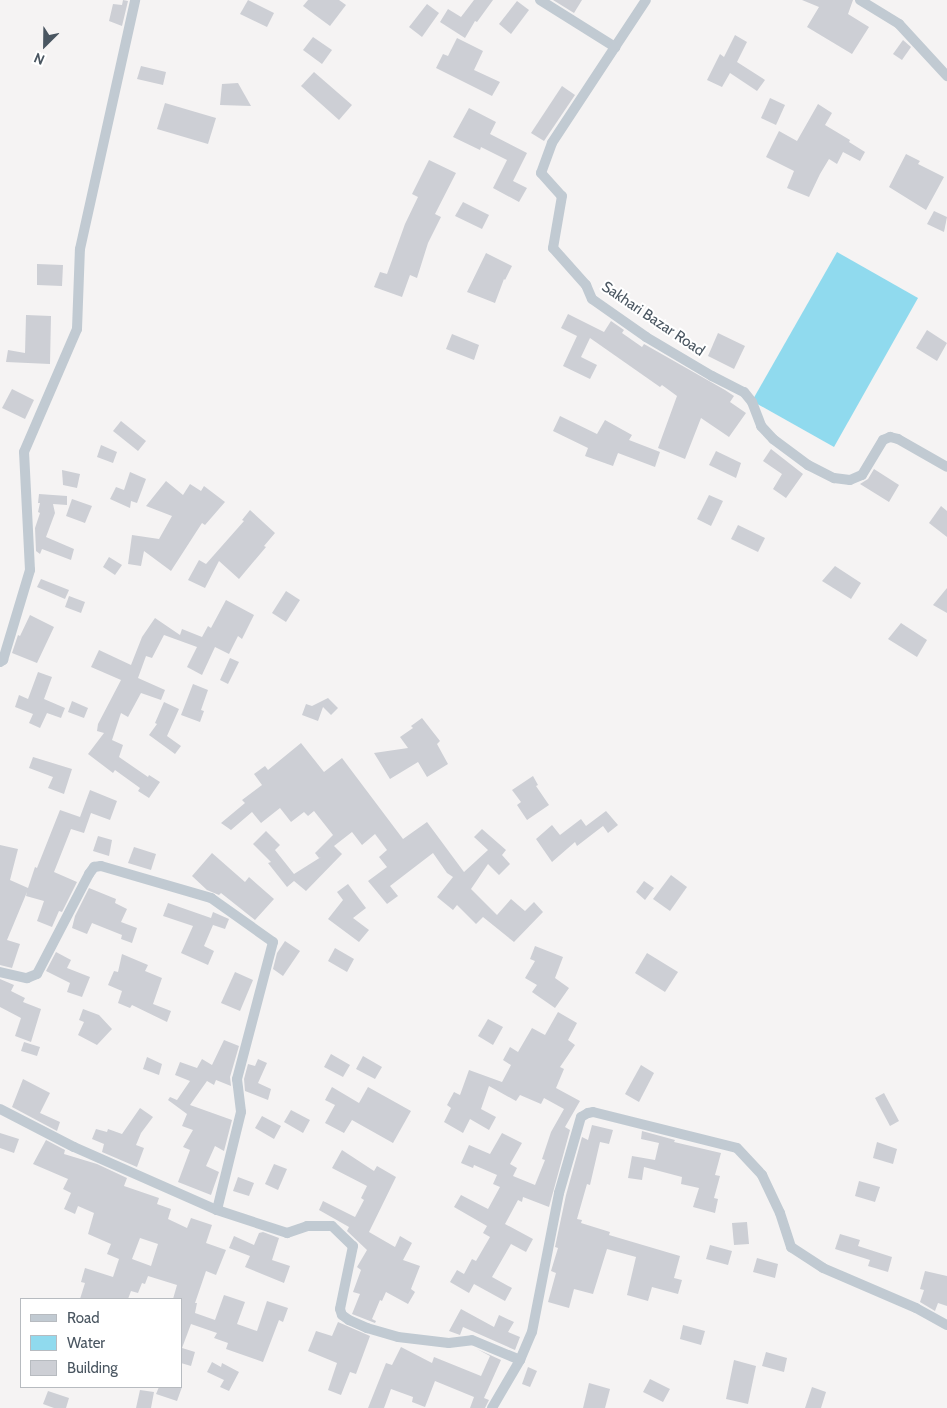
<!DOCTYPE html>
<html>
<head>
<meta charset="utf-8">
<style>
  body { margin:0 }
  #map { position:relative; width:947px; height:1408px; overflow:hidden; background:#f5f3f3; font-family:Cabin,sans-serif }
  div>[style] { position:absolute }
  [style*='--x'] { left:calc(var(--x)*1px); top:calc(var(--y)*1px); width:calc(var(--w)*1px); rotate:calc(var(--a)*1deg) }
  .water>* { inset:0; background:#90daee }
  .building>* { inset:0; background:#cdcfd5 }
  .street>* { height:10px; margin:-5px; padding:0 5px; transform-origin:5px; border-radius:5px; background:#c1cad2 }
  span { translate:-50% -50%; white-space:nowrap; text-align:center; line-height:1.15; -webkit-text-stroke:4px #fff; paint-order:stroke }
  .street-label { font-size:15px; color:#4a5661 }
  .legend { position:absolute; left:20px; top:1298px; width:162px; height:90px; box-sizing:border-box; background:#fff; border:1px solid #b7bbc0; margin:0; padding:6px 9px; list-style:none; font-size:15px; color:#4a5661 }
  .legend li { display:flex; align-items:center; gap:10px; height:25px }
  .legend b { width:25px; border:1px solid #b7bbc0 }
  .north { position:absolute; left:20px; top:20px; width:50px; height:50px; -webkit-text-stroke:4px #fff; paint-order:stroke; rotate:203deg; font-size:14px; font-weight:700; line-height:20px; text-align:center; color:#4a5661 }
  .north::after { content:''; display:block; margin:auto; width:18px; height:22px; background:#4a5661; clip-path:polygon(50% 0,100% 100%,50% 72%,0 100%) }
</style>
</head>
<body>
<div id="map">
  <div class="water">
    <i style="clip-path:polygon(837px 252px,918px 298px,834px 447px,752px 401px)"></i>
  </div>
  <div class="building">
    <i style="clip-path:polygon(123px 0,128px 1px,122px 26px,109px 21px,113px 4px,122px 5px)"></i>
    <i style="clip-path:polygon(248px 0,274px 13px,267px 27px,240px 14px)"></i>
    <i style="clip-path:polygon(308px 0,339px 0,346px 5px,330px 26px,303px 6px)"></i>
    <i style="clip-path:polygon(474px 0,493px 0,477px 22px,475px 21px,465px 38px,440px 22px,448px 9px,461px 17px)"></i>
    <i style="clip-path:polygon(553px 0,582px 0,574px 13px)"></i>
    <i style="clip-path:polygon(802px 0,853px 0,848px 14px,869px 27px,852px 54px,807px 27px,819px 7px)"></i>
    <i style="clip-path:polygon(517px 1px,529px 10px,511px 34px,499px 24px)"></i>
    <i style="clip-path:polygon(427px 4px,439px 13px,422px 37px,409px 27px)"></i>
    <i style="clip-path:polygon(735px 35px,747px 42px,737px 62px,765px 80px,757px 91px,730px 73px,722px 87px,707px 80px,720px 54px,724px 57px)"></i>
    <i style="clip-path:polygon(313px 37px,332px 50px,322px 64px,303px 50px)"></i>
    <i style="clip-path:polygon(457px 38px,483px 51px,474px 70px,500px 82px,492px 96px,436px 68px,443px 54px,448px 56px)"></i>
    <i style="clip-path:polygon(903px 40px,911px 47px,902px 60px,893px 54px)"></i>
    <i style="clip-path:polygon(141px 66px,166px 72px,163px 85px,137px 79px)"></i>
    <i style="clip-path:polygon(314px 72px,352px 105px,339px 120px,301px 86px)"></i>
    <i style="clip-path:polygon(238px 83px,251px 106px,220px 105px,222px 84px)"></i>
    <i style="clip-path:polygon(562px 86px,575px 95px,544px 141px,531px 133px)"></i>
    <i style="clip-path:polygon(770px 98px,785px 105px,776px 125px,761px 118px)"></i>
    <i style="clip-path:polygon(165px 103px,216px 118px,208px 144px,157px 129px)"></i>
    <i style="clip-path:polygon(818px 104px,832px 113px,825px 125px,850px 140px,849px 142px,865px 152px,860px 161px,843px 152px,837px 164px,829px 159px,820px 174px,809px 197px,787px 188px,794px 171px,766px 157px,779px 131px,797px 141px)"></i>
    <i style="clip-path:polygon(469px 108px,496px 122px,490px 134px,527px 153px,513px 181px,527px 188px,519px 202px,493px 188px,507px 160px,481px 147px,480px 150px,453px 137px)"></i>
    <i style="clip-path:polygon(906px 154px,920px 161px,918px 164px,944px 177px,926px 210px,889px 187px)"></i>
    <i style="clip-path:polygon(429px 160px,456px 173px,435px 214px,441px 217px,428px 243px,417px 278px,410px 275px,402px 297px,374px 287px,380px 272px,387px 274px,405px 224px,418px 197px,412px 194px)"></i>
    <i style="clip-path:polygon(463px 202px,489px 215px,482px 229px,455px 216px)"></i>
    <i style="clip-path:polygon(934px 211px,947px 217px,944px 232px,927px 224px)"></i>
    <i style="clip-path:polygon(486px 253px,512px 266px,505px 280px,504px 279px,495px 303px,467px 292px)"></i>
    <i style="clip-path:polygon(37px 264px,63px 265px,62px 286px,37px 285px)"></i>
    <i style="clip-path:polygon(568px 314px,604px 332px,611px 321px,624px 330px,622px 333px,642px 347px,644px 344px,725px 390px,734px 396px,730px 402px,746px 413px,729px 437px,701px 418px,685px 459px,658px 448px,677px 396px,662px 385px,660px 387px,590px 338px,581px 357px,597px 365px,590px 379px,563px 366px,577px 336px,561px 328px)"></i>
    <i style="clip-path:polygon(26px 315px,51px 316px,50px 364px,6px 362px,8px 350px,25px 353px)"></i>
    <i style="clip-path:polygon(927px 330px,947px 343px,937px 361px,916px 348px)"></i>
    <i style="clip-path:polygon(718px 333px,745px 346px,734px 369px,708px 356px)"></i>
    <i style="clip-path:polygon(452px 334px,479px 345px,474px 360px,446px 349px)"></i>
    <i style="clip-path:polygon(12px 389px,34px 400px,25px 419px,2px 408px)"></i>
    <i style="clip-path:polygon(560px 416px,597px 434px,605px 420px,632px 435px,629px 440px,660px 452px,655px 467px,618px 453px,613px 466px,585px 456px,588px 448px,553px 431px)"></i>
    <i style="clip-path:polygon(121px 421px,146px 441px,138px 451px,113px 431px)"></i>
    <i style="clip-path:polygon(101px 445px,117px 452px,113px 463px,97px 457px)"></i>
    <i style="clip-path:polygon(771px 449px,803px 474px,786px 498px,773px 489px,782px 474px,763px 461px)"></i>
    <i style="clip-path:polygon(716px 451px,741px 463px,736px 478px,709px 465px)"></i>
    <i style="clip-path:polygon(874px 469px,899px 485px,889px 502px,860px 484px,868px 479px)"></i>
    <i style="clip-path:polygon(62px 470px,80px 474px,77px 488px,63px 485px)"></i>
    <i style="clip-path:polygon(130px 472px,146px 479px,137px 503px,131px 501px,130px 508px,110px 499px,116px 487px,124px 490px)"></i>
    <i style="clip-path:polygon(166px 481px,183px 495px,190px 484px,201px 491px,204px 486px,225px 502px,205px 525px,202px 523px,171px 571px,144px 551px,141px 566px,128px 564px,132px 535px,159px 539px,172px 516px,146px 506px)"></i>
    <i style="clip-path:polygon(39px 494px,67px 496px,67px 505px,53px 504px,55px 513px,46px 537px,74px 549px,71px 560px,42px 549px,40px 554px,36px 551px,35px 528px,40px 513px,38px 512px,40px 503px,38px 503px)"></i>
    <i style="clip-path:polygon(709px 495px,723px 501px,711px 526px,697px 519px)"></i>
    <i style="clip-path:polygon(72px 499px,92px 506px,85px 523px,66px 516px)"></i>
    <i style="clip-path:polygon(941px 506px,947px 511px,947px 537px,929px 523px)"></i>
    <i style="clip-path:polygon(250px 510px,275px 533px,264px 546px,266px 547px,239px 579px,219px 561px,205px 588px,188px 580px,199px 560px,206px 564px,244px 521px,242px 520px)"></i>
    <i style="clip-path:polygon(738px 525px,765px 538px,758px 552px,731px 539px)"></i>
    <i style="clip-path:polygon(109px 557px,122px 565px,115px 575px,103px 567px)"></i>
    <i style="clip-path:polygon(835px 566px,861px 583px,851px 599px,822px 581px)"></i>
    <i style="clip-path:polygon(41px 579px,69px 590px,65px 599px,37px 587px)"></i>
    <i style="clip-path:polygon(947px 588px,947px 613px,933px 605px)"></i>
    <i style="clip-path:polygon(286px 591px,300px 600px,286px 622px,272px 613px)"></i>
    <i style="clip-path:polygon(69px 596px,85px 602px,81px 613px,65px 607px)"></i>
    <i style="clip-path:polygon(226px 600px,254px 615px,242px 639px,238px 636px,229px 654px,215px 647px,202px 675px,187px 667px,197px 647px,164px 635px,152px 658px,146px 656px,138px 678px,165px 690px,161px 700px,141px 693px,128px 717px,121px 713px,112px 740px,123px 745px,119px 757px,148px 777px,149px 775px,160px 782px,149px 798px,138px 791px,140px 788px,115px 770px,113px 773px,88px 754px,104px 733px,97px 731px,98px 724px,121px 680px,91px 667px,99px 650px,131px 665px,142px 637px,155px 618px,180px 635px,182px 629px,202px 637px,208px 626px,211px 628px)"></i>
    <i style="clip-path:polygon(30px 615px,54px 627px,37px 663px,12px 653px,18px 635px,20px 636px)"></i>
    <i style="clip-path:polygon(901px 623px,927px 640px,917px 657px,888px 639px)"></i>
    <i style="clip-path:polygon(230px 658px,239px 662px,228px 684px,220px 680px)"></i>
    <i style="clip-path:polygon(38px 672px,52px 677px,44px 699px,65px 708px,61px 718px,47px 713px,40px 728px,29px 723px,33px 714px,15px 707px,19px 695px,28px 699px)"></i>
    <i style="clip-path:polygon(193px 684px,208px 690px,201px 710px,204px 711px,200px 722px,181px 715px)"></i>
    <i style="clip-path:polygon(328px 698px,338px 708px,331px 715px,323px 707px,318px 721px,302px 715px,306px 704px,312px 706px)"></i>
    <i style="clip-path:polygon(72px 701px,88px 708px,84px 718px,68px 712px)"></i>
    <i style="clip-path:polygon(164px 702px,179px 709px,167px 736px,181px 746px,175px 754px,149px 735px,157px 724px,155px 723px)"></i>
    <i style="clip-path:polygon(422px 718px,440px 741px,437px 744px,448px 764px,427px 777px,418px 762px,390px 779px,374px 753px,408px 748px,400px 737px,413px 728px,411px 726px)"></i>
    <i style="clip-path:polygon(301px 743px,324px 772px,342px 758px,403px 839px,427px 822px,464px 872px,488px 850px,474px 837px,482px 829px,506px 850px,502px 855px,510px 864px,499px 875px,488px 864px,471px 889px,497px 915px,511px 899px,525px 911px,534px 902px,543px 912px,514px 942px,483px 917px,476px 924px,457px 905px,453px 910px,437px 897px,453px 877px,447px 873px,433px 853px,390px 886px,398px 896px,387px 904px,368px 881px,387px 867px,379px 857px,387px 850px,375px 834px,362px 845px,352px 832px,334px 846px,342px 854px,306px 891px,294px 881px,287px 887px,268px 863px,271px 862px,253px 844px,266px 831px,280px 845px,275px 850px,294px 874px,321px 857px,319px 858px,315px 853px,333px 835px,314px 811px,308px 816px,304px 812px,291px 822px,280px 808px,261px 823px,252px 812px,231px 830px,221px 823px,245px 803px,242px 800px,262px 785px,254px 774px,265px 766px,268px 770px)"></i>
    <i style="clip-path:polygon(33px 757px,72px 769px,64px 794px,48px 788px,53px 777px,29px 768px)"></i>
    <i style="clip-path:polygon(533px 776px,538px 785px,536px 786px,549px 805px,527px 820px,517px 805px,521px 802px,512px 790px)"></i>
    <i style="clip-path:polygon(90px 790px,117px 801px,110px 820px,91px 813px,84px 833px,71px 829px,54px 872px,77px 882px,62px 912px,59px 911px,52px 927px,37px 921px,44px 901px,26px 896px,27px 892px,7px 940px,20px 944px,12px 968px,0 965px,0 845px,18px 849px,10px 880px,28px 888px,35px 867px,37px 868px,60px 810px,80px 817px)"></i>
    <i style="clip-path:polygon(606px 811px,618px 825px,608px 833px,603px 826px,577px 846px,575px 842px,552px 862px,536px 839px,552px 825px,560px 835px,581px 819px,586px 826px)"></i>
    <i style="clip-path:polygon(98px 836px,112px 840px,109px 856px,93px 851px)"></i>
    <i style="clip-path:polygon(134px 847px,156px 854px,151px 870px,128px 863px)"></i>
    <i style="clip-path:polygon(212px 853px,245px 882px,249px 877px,274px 899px,255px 920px,221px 893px,219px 895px,207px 890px,192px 876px)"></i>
    <i style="clip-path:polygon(671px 875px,687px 887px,670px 911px,653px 899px)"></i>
    <i style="clip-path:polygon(644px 881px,654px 888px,645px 900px,636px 892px)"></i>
    <i style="clip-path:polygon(348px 884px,366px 908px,353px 918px,369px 930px,359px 942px,328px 919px,343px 900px,337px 892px)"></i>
    <i style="clip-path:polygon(89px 888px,116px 899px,115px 903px,127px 909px,121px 922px,137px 928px,132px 943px,121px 939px,122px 935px,92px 923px,87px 934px,72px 928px,75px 916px)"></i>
    <i style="clip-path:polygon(168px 903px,211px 918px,213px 912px,229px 919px,225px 929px,213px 925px,204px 946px,214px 951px,208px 965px,181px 953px,193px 926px,163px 916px)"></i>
    <i style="clip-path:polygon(285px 941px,300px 951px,283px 976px,273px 969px,277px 953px)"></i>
    <i style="clip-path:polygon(535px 946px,563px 957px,555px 978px,569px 988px,555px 1008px,532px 992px,537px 985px,525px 978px,535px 961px,530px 959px)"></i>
    <i style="clip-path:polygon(335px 948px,354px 959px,347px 972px,328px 961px)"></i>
    <i style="clip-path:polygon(56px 952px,71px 960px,67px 968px,90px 977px,82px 997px,67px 992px,70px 983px,46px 971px)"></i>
    <i style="clip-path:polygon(647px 953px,678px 972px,665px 992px,635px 973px)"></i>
    <i style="clip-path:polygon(122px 954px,148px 965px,145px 971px,162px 978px,153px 1004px,171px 1011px,167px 1022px,132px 1005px,130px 1008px,118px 1003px,122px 991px,108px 985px,114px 971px,118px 972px)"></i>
    <i style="clip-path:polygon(235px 972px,253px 980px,240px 1011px,221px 1003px)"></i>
    <i style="clip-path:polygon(0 979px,14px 985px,11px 991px,25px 998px,23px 1002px,41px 1009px,31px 1042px,15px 1036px,21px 1018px,0 1007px)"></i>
    <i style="clip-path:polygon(83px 1009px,99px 1015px,112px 1029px,97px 1045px,78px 1035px,84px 1022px,79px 1020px)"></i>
    <i style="clip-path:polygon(558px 1012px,577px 1023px,568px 1040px,575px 1045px,560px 1067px,564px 1069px,556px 1088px,580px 1101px,565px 1127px,570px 1130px,549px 1207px,523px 1197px,522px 1202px,518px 1200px,505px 1224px,533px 1239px,526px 1252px,511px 1244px,492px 1277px,512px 1288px,505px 1301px,474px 1284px,469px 1293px,450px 1282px,457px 1270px,464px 1274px,472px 1259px,476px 1261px,490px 1237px,483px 1233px,487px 1226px,454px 1207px,461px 1195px,488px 1209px,500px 1187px,493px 1184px,497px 1175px,474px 1165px,473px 1168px,461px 1163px,469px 1145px,490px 1154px,502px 1133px,522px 1143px,510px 1164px,517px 1168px,513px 1176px,535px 1185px,545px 1160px,542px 1159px,551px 1132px,564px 1109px,544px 1098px,541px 1104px,520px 1095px,516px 1101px,489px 1086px,481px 1109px,496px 1117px,489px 1130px,470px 1119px,463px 1133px,444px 1122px,451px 1108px,447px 1105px,454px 1092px,460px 1095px,469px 1070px,502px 1082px,511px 1065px,503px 1060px,510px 1047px,518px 1052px,532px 1028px,545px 1035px)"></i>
    <i style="clip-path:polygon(488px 1019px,503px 1027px,493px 1045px,478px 1036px)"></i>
    <i style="clip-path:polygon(224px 1040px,239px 1046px,230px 1077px,231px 1086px,216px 1080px,214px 1085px,207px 1081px,190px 1105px,232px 1120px,224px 1151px,215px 1146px,206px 1166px,219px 1172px,211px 1195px,178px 1182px,190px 1150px,183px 1147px,193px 1130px,182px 1126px,187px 1114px,168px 1100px,170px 1097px,177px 1100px,190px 1081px,175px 1075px,180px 1062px,197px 1068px,202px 1059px,212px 1065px)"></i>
    <i style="clip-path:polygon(24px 1042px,40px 1047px,37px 1056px,21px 1051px)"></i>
    <i style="clip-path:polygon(331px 1054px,350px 1065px,343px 1077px,324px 1067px)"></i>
    <i style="clip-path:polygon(363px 1056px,382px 1067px,375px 1079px,356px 1069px)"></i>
    <i style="clip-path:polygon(147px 1057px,162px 1064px,159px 1075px,143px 1069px)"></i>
    <i style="clip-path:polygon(258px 1059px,267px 1063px,258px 1083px,271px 1089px,268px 1100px,245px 1091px,244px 1079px,248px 1064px,255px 1066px)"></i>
    <i style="clip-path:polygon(641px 1065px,654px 1073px,639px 1102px,625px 1094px)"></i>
    <i style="clip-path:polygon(23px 1079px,50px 1093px,40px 1113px,60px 1122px,57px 1131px,12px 1107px)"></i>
    <i style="clip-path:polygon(332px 1087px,359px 1103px,368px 1087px,411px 1111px,393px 1143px,352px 1120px,344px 1133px,325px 1123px,335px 1105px,325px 1100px)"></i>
    <i style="clip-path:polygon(884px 1093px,899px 1121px,890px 1126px,875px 1098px)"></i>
    <i style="clip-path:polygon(140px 1108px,153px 1117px,141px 1133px,136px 1145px,144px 1148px,137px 1167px,102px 1152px,104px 1144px,92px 1139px,96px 1129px,107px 1132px,108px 1129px,122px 1134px)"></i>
    <i style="clip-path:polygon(291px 1110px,310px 1120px,303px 1133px,284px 1122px)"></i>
    <i style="clip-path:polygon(262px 1116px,281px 1126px,274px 1139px,255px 1128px)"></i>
    <i style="clip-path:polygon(592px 1125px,613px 1130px,609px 1144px,600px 1142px,590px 1185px,587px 1184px,577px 1219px,582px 1220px,581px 1223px,610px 1232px,609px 1235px,680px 1256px,674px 1278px,682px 1280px,678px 1294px,652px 1287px,648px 1301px,627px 1295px,636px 1257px,607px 1249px,593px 1294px,574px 1289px,569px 1308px,548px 1302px,556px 1273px,551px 1271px,558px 1248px,555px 1247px,566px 1195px,582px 1137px,588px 1140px)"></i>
    <i style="clip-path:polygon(642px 1131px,675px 1140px,674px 1142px,721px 1153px,715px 1175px,720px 1176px,714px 1198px,718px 1199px,715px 1213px,693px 1207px,699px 1188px,681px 1184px,682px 1177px,644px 1167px,642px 1180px,628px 1178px,632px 1156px,655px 1160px,659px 1143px,641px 1139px)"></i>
    <i style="clip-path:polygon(0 1133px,19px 1139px,14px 1153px,0 1148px)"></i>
    <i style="clip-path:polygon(evenodd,46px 1140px,65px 1150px,64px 1154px,97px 1164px,127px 1178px,124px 1186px,159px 1198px,157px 1204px,171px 1209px,168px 1219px,187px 1228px,191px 1218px,212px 1225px,206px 1243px,226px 1250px,216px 1275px,206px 1271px,195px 1303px,197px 1303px,195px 1313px,215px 1320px,224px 1295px,245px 1302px,237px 1324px,257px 1331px,267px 1301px,288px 1308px,283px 1322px,279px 1320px,263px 1362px,226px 1349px,228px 1343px,214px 1338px,217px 1333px,191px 1324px,182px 1348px,195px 1352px,191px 1366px,181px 1363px,181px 1299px,173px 1299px,177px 1285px,148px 1276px,145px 1284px,142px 1283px,138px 1293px,131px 1291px,128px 1299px,80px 1299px,85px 1283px,81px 1282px,85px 1268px,113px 1277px,119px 1259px,107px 1254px,111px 1244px,88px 1234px,94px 1213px,78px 1206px,75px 1214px,64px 1209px,71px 1193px,63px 1189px,68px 1179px,33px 1164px,46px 1140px,140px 1238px,158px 1244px,151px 1266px,132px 1259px,140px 1238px)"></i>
    <i style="clip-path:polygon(877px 1142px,897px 1149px,893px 1164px,873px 1158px)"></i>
    <i style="clip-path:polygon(342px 1150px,374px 1171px,377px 1166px,396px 1177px,369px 1232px,395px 1247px,400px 1236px,412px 1243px,403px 1260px,420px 1266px,411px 1289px,415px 1292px,408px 1304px,386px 1292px,382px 1301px,380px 1300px,372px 1319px,376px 1321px,375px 1323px,352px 1314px,360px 1294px,353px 1292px,361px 1270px,357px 1267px,367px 1250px,347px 1231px,349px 1227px,319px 1210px,323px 1201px,355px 1217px,364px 1200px,361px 1198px,367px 1186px,332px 1168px)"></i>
    <i style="clip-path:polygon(274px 1164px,287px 1169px,278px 1190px,265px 1184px)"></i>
    <i style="clip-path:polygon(238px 1177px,254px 1183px,249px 1196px,233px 1191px)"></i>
    <i style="clip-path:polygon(859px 1181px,880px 1187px,875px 1202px,855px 1196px)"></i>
    <i style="clip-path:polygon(747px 1222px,749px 1244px,734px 1245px,732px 1223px)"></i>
    <i style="clip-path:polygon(263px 1232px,279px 1238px,272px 1260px,290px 1266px,284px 1283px,245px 1267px,250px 1256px,229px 1248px,234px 1236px,254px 1245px,259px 1233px)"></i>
    <i style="clip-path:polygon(840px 1234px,860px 1240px,858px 1246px,892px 1257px,888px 1272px,868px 1266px,870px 1260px,835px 1249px)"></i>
    <i style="clip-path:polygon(710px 1245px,732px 1251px,728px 1265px,706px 1259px)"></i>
    <i style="clip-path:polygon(757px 1258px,778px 1264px,775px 1278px,753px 1272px)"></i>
    <i style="clip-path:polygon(925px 1271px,947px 1276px,947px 1306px,938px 1303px,935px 1311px,920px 1302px,924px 1290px,920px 1289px)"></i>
    <i style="clip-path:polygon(461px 1309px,494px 1327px,499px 1315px,514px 1322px,508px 1332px,520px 1337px,515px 1350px,463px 1327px,460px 1335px,449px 1331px)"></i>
    <i style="clip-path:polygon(338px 1322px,370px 1336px,356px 1374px,350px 1372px,341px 1395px,328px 1390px,337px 1363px,308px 1351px,316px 1331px,332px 1336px)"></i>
    <i style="clip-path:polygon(683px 1325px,705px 1331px,701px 1345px,680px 1339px)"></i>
    <i style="clip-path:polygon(401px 1347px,432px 1363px,434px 1357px,481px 1376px,490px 1356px,477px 1349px,501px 1360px,484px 1398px,489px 1400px,485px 1408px,470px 1408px,474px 1397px,435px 1381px,425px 1407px,412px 1402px,413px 1397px,391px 1389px,384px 1408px,368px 1408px,386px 1363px,392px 1365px)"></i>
    <i style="clip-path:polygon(766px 1352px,787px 1358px,784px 1372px,762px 1366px)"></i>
    <i style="clip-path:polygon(734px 1360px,756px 1366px,748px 1404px,726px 1399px)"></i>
    <i style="clip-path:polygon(212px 1362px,221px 1367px,222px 1363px,239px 1372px,229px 1391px,220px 1387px,224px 1380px,207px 1372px)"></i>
    <i style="clip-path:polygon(528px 1367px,537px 1371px,530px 1387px,522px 1384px)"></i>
    <i style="clip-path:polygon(650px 1379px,670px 1389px,663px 1402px,643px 1392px)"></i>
    <i style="clip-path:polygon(589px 1383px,610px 1389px,605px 1408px,583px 1408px)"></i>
    <i style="clip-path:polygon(159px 1387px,182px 1387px,177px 1401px,156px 1394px)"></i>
    <i style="clip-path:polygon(812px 1387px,826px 1392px,821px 1408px,805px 1408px)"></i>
    <i style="clip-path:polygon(140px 1390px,154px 1392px,151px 1408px,136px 1408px)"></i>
    <i style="clip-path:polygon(48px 1391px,69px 1398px,66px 1408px,54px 1408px,43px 1404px)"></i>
  </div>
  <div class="street">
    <i style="--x:540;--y:0;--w:89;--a:32.1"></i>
    <i style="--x:615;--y:47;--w:115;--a:123.3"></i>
    <i style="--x:552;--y:143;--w:32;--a:110"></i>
    <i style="--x:541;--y:173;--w:31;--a:48"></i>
    <i style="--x:562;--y:196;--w:53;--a:99.8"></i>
    <i style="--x:553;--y:248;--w:50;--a:48.3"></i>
    <i style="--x:586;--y:285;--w:15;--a:67"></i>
    <i style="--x:592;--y:299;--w:66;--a:35.1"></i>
    <i style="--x:646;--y:337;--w:77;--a:30.6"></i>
    <i style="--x:712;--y:376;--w:36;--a:27"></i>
    <i style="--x:744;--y:392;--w:13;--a:51"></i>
    <i style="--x:752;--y:402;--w:26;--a:69"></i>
    <i style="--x:761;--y:426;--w:18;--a:47"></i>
    <i style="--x:773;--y:439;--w:44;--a:36.6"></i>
    <i style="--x:808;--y:465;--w:29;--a:27"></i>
    <i style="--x:834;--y:478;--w:16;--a:7"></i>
    <i style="--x:850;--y:480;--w:13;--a:-23"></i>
    <i style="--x:862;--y:475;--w:41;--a:-59"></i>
    <i style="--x:883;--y:440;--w:8;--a:-23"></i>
    <i style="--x:890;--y:437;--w:8;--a:14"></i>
    <i style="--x:898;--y:439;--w:56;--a:29.7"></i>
    <i style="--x:860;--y:0;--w:46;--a:31.6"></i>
    <i style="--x:899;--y:24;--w:71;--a:47.3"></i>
    <i style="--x:615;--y:47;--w:56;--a:-56.6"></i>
    <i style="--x:0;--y:662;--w:4;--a:-34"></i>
    <i style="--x:3;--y:660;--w:94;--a:-73.3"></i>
    <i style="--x:30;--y:570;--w:118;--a:-92.9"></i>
    <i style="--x:24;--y:452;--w:134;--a:-66.7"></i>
    <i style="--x:77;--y:329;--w:80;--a:-87.9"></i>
    <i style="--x:80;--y:249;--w:255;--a:-77.5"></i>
    <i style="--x:0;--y:972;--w:28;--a:13"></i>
    <i style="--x:27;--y:978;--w:11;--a:-22"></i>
    <i style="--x:37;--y:974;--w:113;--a:-62.5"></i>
    <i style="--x:89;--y:874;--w:9;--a:-54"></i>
    <i style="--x:94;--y:867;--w:7;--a:-8"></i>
    <i style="--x:101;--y:866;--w:115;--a:16.2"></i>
    <i style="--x:211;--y:898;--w:76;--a:35.4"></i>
    <i style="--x:273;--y:942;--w:142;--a:104.7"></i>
    <i style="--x:237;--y:1079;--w:33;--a:83"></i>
    <i style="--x:241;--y:1112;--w:101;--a:103.8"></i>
    <i style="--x:0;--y:1109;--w:83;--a:27.2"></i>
    <i style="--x:74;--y:1147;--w:156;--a:23.8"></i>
    <i style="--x:217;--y:1210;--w:74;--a:18.2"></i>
    <i style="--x:287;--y:1233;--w:21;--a:-19"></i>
    <i style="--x:307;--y:1226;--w:25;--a:0"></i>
    <i style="--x:332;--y:1226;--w:29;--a:44"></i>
    <i style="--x:353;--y:1246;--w:64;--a:101.7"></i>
    <i style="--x:340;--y:1309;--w:6;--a:72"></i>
    <i style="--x:342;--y:1315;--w:9;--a:36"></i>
    <i style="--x:349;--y:1320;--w:20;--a:24"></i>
    <i style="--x:367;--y:1328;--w:32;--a:16"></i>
    <i style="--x:398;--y:1337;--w:51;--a:6.7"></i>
    <i style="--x:449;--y:1343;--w:23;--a:-7"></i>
    <i style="--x:472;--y:1340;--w:52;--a:22.6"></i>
    <i style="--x:492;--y:1408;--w:56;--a:-59.7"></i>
    <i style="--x:520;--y:1360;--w:30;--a:-67"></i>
    <i style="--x:532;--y:1332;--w:142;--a:-79"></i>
    <i style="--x:559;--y:1193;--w:79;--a:-73.9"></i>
    <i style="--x:581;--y:1117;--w:8;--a:-30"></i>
    <i style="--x:588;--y:1113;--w:5;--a:-11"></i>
    <i style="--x:593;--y:1112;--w:148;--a:14"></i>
    <i style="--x:737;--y:1148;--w:37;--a:47"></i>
    <i style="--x:762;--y:1175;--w:42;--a:64.7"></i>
    <i style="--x:780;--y:1213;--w:36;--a:72"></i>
    <i style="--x:791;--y:1247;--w:38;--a:33"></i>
    <i style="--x:823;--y:1268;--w:101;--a:23.3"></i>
    <i style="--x:916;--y:1308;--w:35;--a:29"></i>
  </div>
  <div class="street-label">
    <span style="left:653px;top:319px;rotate:34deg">Sakhari Bazar Road</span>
  </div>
  <ul class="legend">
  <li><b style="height:6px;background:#c1cad2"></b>Road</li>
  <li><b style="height:14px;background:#90daee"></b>Water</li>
  <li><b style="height:14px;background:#cdcfd5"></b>Building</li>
  </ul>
  <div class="north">N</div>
</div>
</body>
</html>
